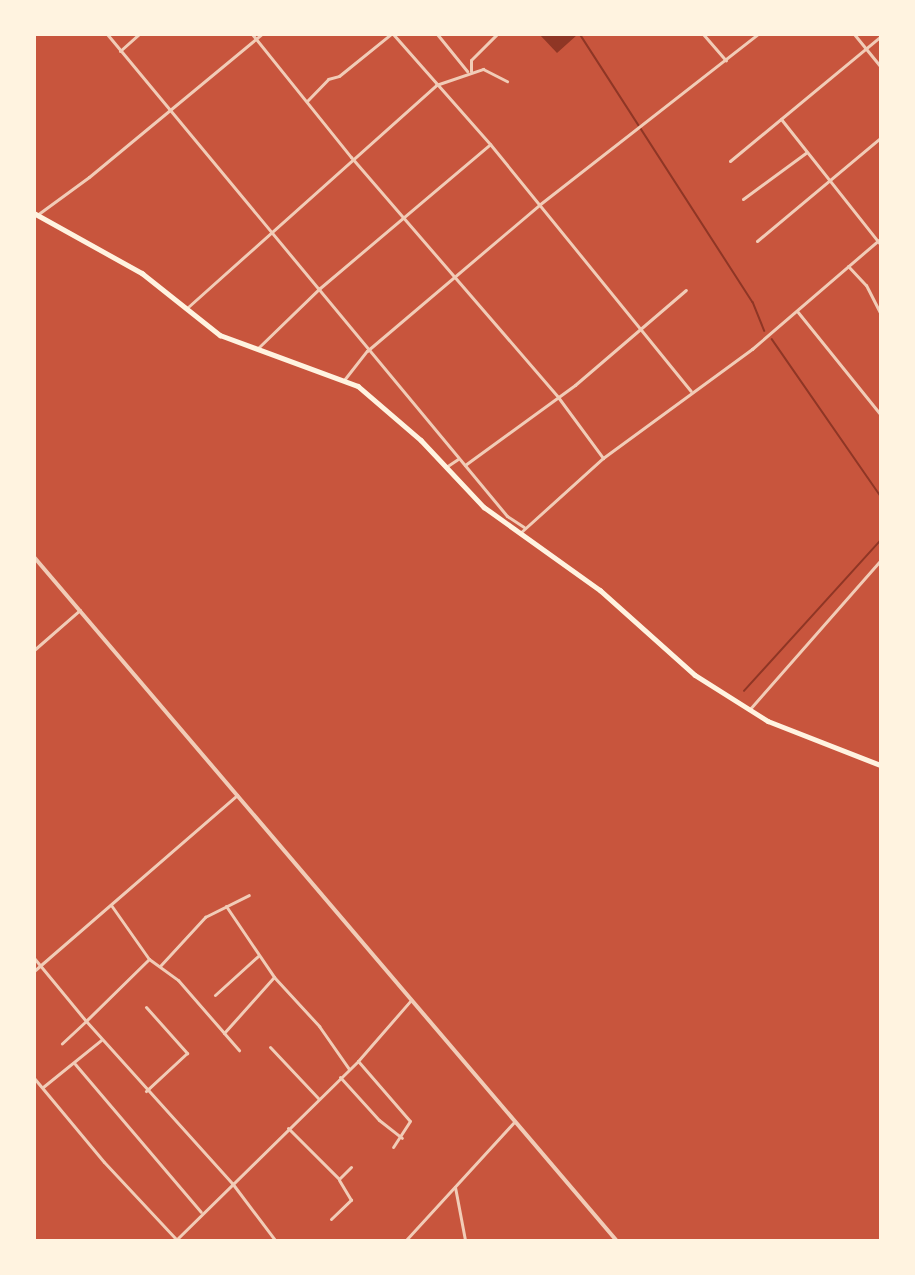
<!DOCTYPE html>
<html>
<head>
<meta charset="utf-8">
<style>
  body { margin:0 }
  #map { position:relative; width:915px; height:1275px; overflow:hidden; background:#c8553d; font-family:Barlow,sans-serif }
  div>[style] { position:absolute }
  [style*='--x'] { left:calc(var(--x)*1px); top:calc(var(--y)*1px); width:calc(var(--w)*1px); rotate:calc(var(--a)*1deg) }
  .water>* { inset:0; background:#8f3625 }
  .stream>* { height:1.5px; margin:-0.75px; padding:0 0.75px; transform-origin:0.75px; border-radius:0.75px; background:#8f3625 }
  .minor>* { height:3px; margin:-1.5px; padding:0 1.5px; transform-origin:1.5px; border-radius:1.5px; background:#f1ccb7 }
  .tertiary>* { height:4px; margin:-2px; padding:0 2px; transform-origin:2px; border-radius:2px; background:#f1ccb7 }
  .secondary>* { height:4.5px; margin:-2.25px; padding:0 2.25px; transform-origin:2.25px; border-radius:2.25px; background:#fff3e0 }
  span { translate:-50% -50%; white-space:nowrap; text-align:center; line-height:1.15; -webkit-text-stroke:5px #fff3e0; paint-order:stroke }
  .frame { position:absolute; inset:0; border:36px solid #fff3e0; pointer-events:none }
</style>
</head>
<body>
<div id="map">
  <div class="water">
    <i style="clip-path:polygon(540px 35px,577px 35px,557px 53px)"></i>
  </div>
  <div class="stream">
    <i style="--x:580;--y:34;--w:319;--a:57.2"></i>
    <i style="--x:753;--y:302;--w:31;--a:68"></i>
    <i style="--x:772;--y:339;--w:190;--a:55.3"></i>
    <i style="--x:744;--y:691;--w:202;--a:-47.8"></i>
  </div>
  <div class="minor">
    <i style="--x:107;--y:34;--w:626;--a:50.31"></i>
    <i style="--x:507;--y:516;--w:20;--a:33"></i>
    <i style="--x:252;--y:34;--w:158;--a:51.2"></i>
    <i style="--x:351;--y:157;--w:317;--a:49.2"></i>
    <i style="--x:558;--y:397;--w:76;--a:53.6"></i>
    <i style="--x:393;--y:34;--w:147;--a:48.6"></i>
    <i style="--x:490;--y:144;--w:318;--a:50.9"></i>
    <i style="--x:437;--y:34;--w:48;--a:51"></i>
    <i style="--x:703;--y:34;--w:35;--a:49"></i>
    <i style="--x:854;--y:34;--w:41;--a:50.9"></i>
    <i style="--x:120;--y:51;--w:25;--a:-42"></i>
    <i style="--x:471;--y:71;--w:11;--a:-90"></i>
    <i style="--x:471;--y:60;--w:37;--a:-45"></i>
    <i style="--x:307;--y:101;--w:30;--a:-46"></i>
    <i style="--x:328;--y:79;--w:11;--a:-15"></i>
    <i style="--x:339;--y:76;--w:67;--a:-38.9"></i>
    <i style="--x:781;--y:119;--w:159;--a:51.6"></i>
    <i style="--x:730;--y:161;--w:195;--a:-39.6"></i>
    <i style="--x:743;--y:199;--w:79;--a:-36.3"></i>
    <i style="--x:37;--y:215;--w:64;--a:-36.2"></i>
    <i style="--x:89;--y:177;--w:224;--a:-39.6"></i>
    <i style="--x:757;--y:241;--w:160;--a:-39.9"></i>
    <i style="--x:848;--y:266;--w:26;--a:47"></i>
    <i style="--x:866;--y:285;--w:30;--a:63"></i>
    <i style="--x:188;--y:307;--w:333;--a:-41.8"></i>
    <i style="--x:436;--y:85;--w:50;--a:-18.8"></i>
    <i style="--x:483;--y:69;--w:27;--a:27"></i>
    <i style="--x:797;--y:311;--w:132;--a:51.1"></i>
    <i style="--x:258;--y:348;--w:86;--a:-44.1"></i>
    <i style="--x:320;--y:288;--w:221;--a:-40.2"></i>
    <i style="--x:344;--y:380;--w:37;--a:-52"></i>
    <i style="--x:367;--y:351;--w:226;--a:-40.3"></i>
    <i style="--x:539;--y:205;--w:278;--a:-38"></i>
    <i style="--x:465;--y:465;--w:136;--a:-36"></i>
    <i style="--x:575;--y:385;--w:146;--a:-40.6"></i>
    <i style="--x:446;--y:467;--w:14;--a:-34"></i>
    <i style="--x:520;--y:533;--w:112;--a:-42.1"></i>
    <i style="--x:603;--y:458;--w:185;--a:-36.2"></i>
    <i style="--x:752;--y:349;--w:169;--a:-40.7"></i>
    <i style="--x:34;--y:650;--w:61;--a:-41"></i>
    <i style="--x:749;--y:710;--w:198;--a:-48.7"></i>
    <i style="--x:111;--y:905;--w:66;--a:54.9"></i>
    <i style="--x:149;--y:959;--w:88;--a:135.5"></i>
    <i style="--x:86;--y:1021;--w:218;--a:48"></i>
    <i style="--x:232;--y:1183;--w:71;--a:53"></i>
    <i style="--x:226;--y:906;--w:86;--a:55.9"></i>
    <i style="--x:34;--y:958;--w:82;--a:50.5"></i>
    <i style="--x:86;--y:1021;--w:33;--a:137"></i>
    <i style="--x:149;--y:959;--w:36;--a:36"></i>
    <i style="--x:178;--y:980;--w:70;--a:49"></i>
    <i style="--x:224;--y:1033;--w:75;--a:-48.2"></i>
    <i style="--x:274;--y:977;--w:67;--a:47.4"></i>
    <i style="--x:319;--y:1026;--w:52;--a:55.1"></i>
    <i style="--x:160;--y:966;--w:67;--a:-47.4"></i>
    <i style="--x:205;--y:917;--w:49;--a:-26.6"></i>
    <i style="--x:34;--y:971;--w:269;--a:-40.9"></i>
    <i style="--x:215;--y:995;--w:58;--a:-42.2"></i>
    <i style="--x:146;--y:1007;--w:62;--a:48.3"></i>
    <i style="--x:187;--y:1053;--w:56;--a:137.2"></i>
    <i style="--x:224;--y:1033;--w:23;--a:49"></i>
    <i style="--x:270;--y:1047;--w:70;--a:46.7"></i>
    <i style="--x:358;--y:1061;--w:79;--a:49.1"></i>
    <i style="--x:410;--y:1121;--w:31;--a:123"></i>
    <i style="--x:75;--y:1064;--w:194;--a:49.6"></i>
    <i style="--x:340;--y:1077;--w:58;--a:47.8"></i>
    <i style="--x:379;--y:1120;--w:29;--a:38"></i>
    <i style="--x:34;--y:1078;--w:109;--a:50.2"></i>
    <i style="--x:104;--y:1162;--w:105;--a:46.9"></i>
    <i style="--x:43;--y:1087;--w:75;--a:-39"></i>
    <i style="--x:288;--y:1128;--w:72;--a:45"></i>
    <i style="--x:339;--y:1179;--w:17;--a:-45"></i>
    <i style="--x:455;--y:1187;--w:54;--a:79.3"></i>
    <i style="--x:331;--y:1219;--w:28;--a:-44"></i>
    <i style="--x:351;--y:1200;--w:23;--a:-121"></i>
    <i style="--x:176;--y:1240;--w:255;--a:-44.5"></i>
    <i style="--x:358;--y:1061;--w:81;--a:-49"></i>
    <i style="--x:406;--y:1240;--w:161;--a:-47.5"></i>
  </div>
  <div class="tertiary">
    <i style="--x:34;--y:557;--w:897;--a:49.56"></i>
  </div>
  <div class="secondary">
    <i style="--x:34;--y:213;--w:124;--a:29.1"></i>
    <i style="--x:142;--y:273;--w:100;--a:38.5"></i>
    <i style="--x:220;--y:335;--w:147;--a:20.3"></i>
    <i style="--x:358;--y:386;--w:83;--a:40.6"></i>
    <i style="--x:421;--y:440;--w:92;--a:46.8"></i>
    <i style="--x:484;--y:507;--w:143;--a:35.6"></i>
    <i style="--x:600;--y:590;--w:127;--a:41.8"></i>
    <i style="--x:695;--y:675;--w:86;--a:32.2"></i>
    <i style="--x:768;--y:721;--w:120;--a:21.4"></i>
  </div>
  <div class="frame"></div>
</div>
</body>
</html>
